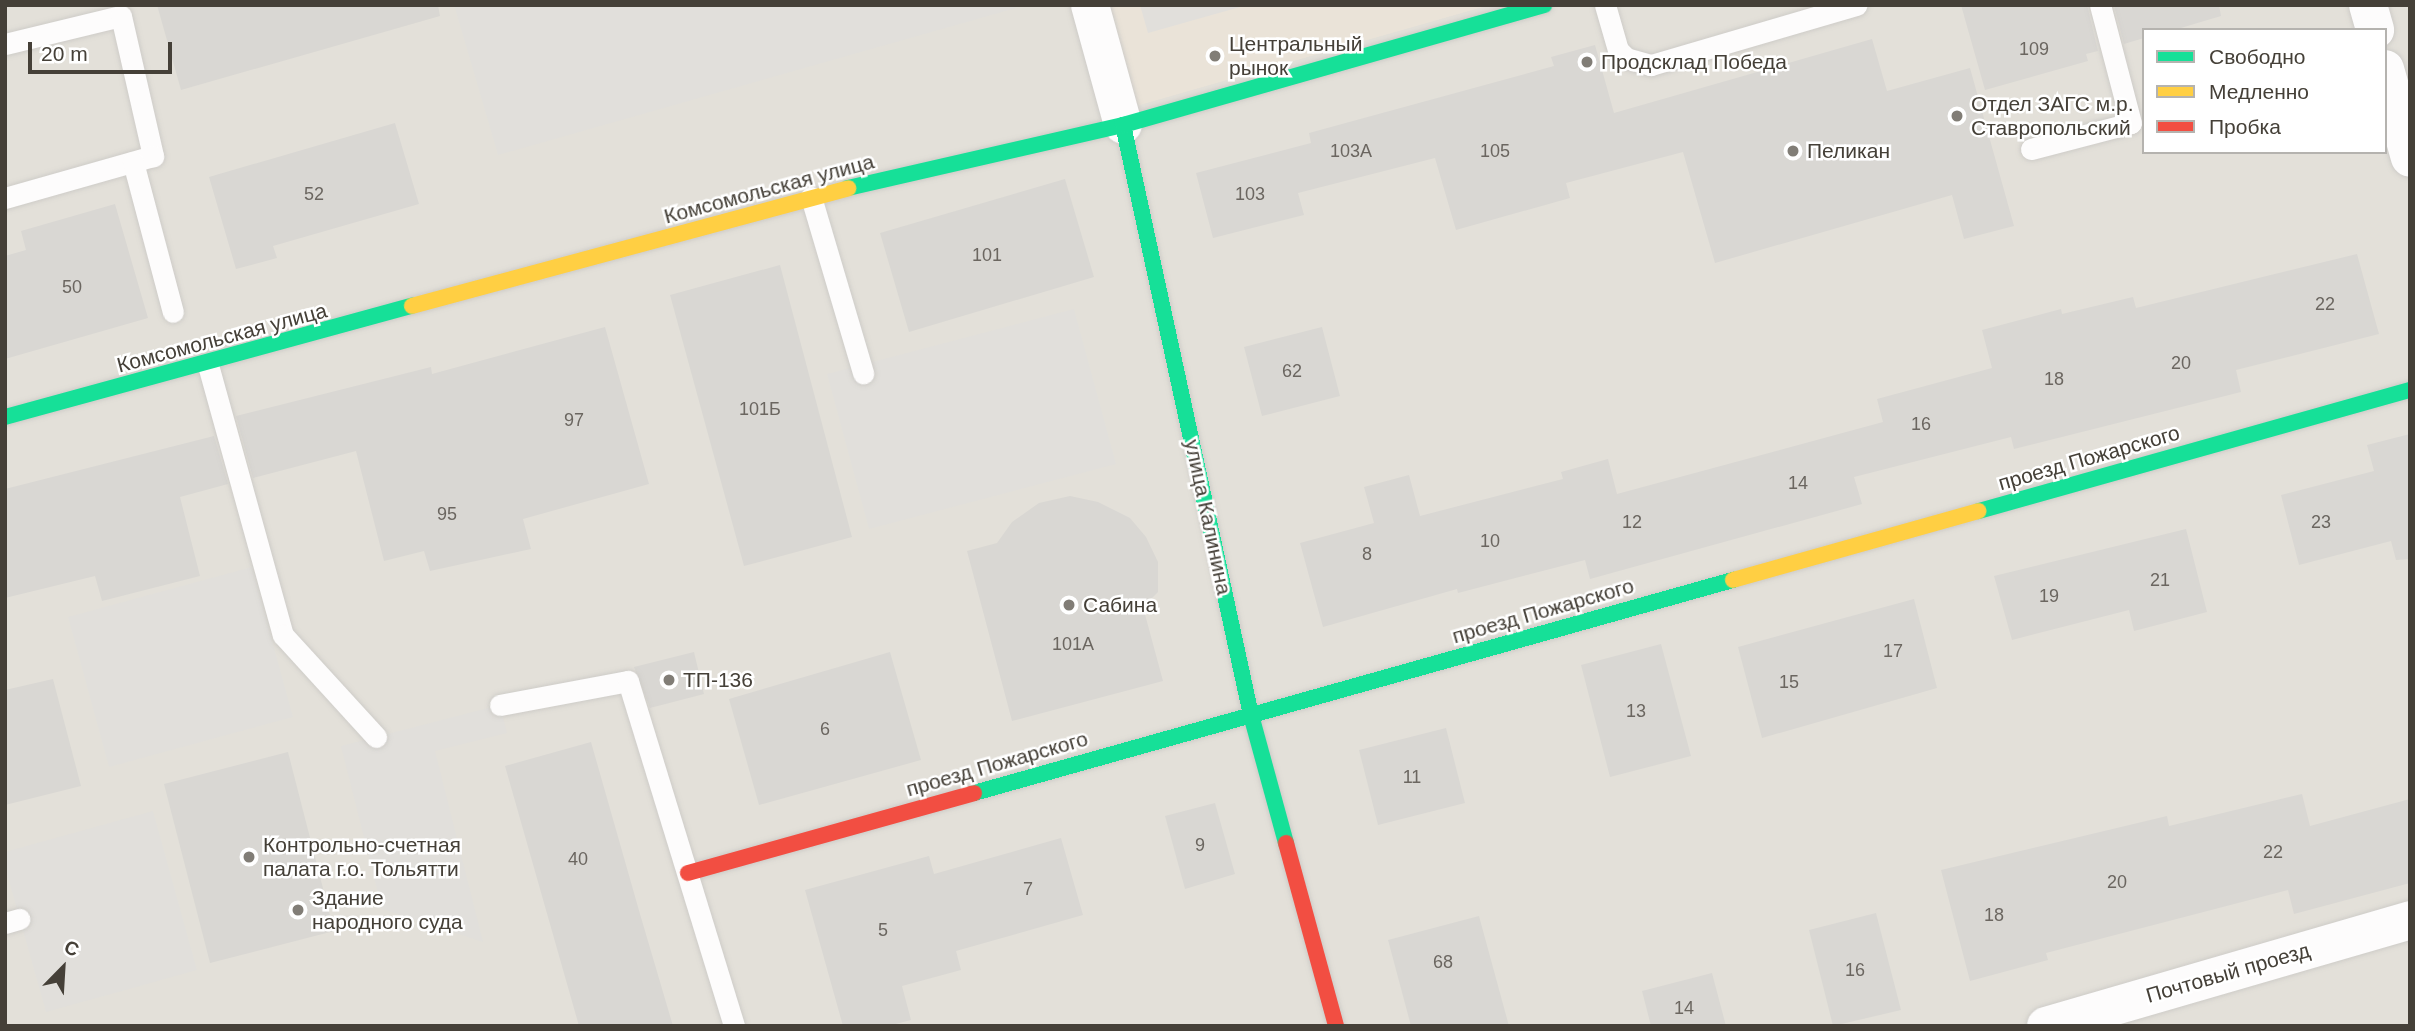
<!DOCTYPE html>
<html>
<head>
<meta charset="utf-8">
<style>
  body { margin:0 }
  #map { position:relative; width:2415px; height:1031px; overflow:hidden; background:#f0eeea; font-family:Arial,sans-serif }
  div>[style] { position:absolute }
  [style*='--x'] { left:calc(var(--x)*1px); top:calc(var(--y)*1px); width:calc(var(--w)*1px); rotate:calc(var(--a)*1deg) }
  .residential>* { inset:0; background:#e3e0d9 }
  .commercial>* { inset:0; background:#eae3d8 }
  .parking>* { inset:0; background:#e1dfdb }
  .building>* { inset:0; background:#d9d7d3 }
  .roads { filter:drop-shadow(0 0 2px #ceccc8) drop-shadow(0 0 2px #ceccc8) }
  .lane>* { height:21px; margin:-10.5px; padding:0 10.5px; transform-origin:10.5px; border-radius:10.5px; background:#fdfcfc }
  .street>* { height:38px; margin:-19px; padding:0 19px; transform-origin:19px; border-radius:19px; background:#fdfcfc }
  .fast>* { height:16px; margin:-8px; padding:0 8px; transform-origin:8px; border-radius:8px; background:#16e098 }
  .slow>* { height:16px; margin:-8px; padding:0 8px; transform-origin:8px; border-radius:8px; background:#ffcf43 }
  .jam>* { height:16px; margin:-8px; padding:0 8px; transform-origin:8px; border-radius:8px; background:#f24e42 }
  .dots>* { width:19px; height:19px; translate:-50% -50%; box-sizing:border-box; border:4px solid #fff; border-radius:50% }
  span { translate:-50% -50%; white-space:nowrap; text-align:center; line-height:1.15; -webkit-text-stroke:5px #fff; paint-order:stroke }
  .number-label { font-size:18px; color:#6b6660 }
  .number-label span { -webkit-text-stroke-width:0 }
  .poi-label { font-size:21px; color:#454038 }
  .left { translate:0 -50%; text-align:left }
  .street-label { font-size:21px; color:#454038 }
  .frame { position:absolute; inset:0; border:7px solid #454038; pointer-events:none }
  .legend { position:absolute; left:2142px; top:28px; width:245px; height:126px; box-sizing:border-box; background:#fff; border:2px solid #b5b3af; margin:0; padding:9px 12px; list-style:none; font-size:21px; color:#454038 }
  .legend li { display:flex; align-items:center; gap:14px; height:35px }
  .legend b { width:35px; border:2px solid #b5b3af }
  .north { position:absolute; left:28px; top:933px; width:70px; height:70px; -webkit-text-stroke:5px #fff; paint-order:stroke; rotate:24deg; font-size:19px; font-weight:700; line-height:28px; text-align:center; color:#454038 }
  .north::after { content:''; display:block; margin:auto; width:24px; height:32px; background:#454038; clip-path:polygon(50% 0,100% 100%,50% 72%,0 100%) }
  .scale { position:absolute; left:28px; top:42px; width:144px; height:32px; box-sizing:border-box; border:4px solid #454038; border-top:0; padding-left:9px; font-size:21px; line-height:24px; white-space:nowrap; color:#454038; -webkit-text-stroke:5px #fff; paint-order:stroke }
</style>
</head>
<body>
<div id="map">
  <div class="residential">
    <i style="clip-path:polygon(evenodd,5px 5px,2410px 5px,2410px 1026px,5px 1026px,5px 5px,2144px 30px,2385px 30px,2385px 152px,2144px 152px,2144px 30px)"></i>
  </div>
  <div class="commercial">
    <i style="clip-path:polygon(1105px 5px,1490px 5px,1133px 107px)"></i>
  </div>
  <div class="parking">
    <i style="clip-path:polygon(454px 5px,1015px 5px,1016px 8px,498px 155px)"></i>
    <i style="clip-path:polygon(1140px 5px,1247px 5px,1148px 33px)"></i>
    <i style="clip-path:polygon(1074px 309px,1116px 464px,869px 529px,827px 374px)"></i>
    <i style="clip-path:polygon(252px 567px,293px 717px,109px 767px,68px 617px)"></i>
    <i style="clip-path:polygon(500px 705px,507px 733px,435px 751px,483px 942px,382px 909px,341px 746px)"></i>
    <i style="clip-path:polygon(153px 811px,197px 970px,46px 1012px,5px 867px,5px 852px)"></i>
  </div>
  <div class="building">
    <i style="clip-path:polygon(157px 5px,438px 5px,440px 16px,181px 90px)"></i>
    <i style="clip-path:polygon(1961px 5px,2087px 5px,2098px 51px,2086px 54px,2088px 61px,1985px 90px)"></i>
    <i style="clip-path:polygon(2114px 5px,2219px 5px,2221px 16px,2174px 30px,2144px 30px,2144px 38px,2124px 44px)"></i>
    <i style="clip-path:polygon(1872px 39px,1887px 91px,1970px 68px,2014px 226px,1964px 239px,1952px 195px,1715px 263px,1683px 152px,1566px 183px,1570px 198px,1456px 230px,1435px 158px,1298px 193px,1304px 215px,1213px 238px,1196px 173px,1311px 143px,1309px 133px,1554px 66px,1551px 57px,1595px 45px,1614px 113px)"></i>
    <i style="clip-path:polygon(395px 123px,419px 204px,273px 246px,277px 258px,236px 269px,209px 177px)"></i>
    <i style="clip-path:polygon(1065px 179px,1094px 277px,909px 332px,880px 233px)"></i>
    <i style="clip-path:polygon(115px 204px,148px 318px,5px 359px,5px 256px,26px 250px,21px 231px)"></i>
    <i style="clip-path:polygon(2357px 254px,2379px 334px,2236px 370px,2241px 392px,2014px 449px,2011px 437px,1854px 477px,1862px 504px,1590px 579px,1585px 560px,1458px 593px,1457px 589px,1323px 627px,1300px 543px,1374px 523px,1364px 487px,1409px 475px,1420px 516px,1563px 479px,1561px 472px,1608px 459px,1617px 494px,1883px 422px,1877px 399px,1992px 368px,1982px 330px,2061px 309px,2062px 314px,2133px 297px,2136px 308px)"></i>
    <i style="clip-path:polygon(780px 265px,852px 537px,744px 566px,670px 295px)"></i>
    <i style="clip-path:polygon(605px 327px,649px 484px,523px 519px,531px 549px,430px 571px,424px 551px,384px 561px,356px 451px,253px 478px,236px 416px,431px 367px,432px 374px)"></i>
    <i style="clip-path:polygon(1322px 327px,1340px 396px,1262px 416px,1244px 347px)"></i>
    <i style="clip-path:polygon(2410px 434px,2410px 559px,2396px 560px,2391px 541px,2299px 565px,2281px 495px,2374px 471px,2367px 445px)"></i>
    <i style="clip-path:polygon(214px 436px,228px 484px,180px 497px,200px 576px,102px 601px,95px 576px,5px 598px,5px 489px)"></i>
    <i style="clip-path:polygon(1070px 496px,1098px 502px,1130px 518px,1146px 537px,1158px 562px,1158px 592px,1143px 607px,1163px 681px,1012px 721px,967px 551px,997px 543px,1012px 522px,1039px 503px)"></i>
    <i style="clip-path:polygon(2186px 529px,2207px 612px,2134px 631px,2129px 610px,2012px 640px,1994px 576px)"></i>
    <i style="clip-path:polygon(1914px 599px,1937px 688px,1762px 738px,1738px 647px)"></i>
    <i style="clip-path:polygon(1661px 644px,1691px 756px,1610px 777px,1581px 665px)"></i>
    <i style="clip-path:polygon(694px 652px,704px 694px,650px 708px,634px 667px)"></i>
    <i style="clip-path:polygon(890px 652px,921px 760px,759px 805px,729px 699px)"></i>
    <i style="clip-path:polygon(53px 679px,81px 786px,5px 805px,5px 690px)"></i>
    <i style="clip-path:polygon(1446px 728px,1465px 803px,1378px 825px,1359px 750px)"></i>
    <i style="clip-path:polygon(591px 742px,640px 914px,673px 1026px,579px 1026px,505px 766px)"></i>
    <i style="clip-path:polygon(288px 752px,334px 931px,210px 963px,164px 784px)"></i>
    <i style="clip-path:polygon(2302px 794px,2310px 826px,2410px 799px,2410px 883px,2294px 914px,2288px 890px,2046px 953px,2048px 960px,1970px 981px,1941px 870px,2167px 816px,2169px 826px)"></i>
    <i style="clip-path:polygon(1215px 803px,1235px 874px,1185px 889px,1165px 816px)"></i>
    <i style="clip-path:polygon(1061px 838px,1083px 915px,956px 951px,961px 970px,902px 986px,911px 1020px,888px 1026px,843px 1026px,805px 890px,929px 856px,934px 874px)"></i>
    <i style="clip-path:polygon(1876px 913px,1901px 1010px,1833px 1026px,1809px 930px)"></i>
    <i style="clip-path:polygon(1479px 916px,1509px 1026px,1411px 1026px,1388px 940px)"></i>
    <i style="clip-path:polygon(1712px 973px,1726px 1026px,1651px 1026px,1642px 991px)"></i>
  </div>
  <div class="roads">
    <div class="lane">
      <i style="--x:1605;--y:5;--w:47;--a:73.9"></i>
      <i style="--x:1618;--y:50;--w:11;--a:45"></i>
      <i style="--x:1626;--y:58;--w:26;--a:16"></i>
      <i style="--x:1651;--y:65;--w:214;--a:-16.3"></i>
      <i style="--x:5;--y:44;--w:119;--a:-13.6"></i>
      <i style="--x:121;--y:16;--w:144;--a:77.1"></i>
      <i style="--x:153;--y:156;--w:154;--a:164.2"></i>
      <i style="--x:2031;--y:149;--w:103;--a:-14.6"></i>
      <i style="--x:2131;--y:123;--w:122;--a:-104.7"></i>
      <i style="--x:133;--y:162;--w:155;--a:75.1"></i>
      <i style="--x:811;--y:197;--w:184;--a:73.5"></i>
      <i style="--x:208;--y:365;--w:280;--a:74.5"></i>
      <i style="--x:283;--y:635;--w:138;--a:47.6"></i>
      <i style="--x:500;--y:705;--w:130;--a:-10.6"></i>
      <i style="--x:628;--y:681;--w:361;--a:72.9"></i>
      <i style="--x:5;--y:923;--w:15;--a:-16"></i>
    </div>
    <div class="street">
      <i style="--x:1090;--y:5;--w:124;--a:74.6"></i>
      <i style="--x:2368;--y:5;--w:26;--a:74"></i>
      <i style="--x:2385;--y:69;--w:92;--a:74.3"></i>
      <i style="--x:2046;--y:1026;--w:379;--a:-16.2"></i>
    </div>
    <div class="fast">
      <i style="--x:1123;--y:125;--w:604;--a:77.76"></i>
      <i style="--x:1251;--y:715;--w:133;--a:74.7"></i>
      <i style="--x:848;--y:188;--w:282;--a:-12.9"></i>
      <i style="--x:1123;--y:125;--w:438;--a:-15.9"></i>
      <i style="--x:5;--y:417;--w:422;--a:-15.3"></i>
      <i style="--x:1979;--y:511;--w:448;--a:-15.7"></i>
      <i style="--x:974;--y:793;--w:788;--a:-15.68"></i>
    </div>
    <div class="slow">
      <i style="--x:412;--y:306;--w:452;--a:-15.1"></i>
      <i style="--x:1733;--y:580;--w:255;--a:-15.7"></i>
    </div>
    <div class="jam">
      <i style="--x:1286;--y:843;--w:190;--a:74.7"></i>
      <i style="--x:688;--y:873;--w:297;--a:-15.6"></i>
    </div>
  </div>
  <div class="dots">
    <i style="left:1215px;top:56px;background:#817d76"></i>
    <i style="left:1587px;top:62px;background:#817d76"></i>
    <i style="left:1957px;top:116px;background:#817d76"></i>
    <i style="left:1793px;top:151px;background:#817d76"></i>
    <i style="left:1069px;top:605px;background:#817d76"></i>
    <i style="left:669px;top:680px;background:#817d76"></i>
    <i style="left:249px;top:857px;background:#817d76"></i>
    <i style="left:298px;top:910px;background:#817d76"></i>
  </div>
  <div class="number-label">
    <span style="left:2034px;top:49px">109</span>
    <span style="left:1351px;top:151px">103А</span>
    <span style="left:1495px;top:151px">105</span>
    <span style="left:314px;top:194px">52</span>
    <span style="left:1250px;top:194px">103</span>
    <span style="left:987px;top:255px">101</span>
    <span style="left:72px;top:287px">50</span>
    <span style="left:2325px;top:304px">22</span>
    <span style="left:2181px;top:363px">20</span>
    <span style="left:1292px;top:371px">62</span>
    <span style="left:2054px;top:379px">18</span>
    <span style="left:760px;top:409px">101Б</span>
    <span style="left:574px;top:420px">97</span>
    <span style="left:1921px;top:424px">16</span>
    <span style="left:1798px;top:483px">14</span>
    <span style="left:447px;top:514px">95</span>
    <span style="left:1632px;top:522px">12</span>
    <span style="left:2321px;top:522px">23</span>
    <span style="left:1490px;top:541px">10</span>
    <span style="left:1367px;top:554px">8</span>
    <span style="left:2160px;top:580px">21</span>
    <span style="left:2049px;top:596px">19</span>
    <span style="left:1073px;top:644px">101А</span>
    <span style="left:1893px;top:651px">17</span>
    <span style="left:1789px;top:682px">15</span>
    <span style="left:1636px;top:711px">13</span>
    <span style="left:825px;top:729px">6</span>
    <span style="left:1412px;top:777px">11</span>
    <span style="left:1200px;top:845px">9</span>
    <span style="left:2273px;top:852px">22</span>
    <span style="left:578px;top:859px">40</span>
    <span style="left:2117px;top:882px">20</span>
    <span style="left:1028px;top:889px">7</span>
    <span style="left:1994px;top:915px">18</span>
    <span style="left:883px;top:930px">5</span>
    <span style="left:1443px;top:962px">68</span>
    <span style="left:1855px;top:970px">16</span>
    <span style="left:1684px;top:1008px">14</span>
  </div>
  <div class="poi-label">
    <span class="left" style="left:1229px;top:56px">Центральный<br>рынок</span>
    <span class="left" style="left:1601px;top:62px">Продсклад Победа</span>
    <span class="left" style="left:1971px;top:116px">Отдел ЗАГС м.р.<br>Ставропольский</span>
    <span class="left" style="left:1807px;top:151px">Пеликан</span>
    <span class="left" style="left:1083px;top:605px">Сабина</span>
    <span class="left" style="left:683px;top:680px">ТП-136</span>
    <span class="left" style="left:263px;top:857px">Контрольно-счетная<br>палата г.о. Тольятти</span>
    <span class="left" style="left:312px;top:910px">Здание<br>народного суда</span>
  </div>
  <div class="street-label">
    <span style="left:769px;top:189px;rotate:-15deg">Комсомольская улица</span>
    <span style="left:222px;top:338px;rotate:-15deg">Комсомольская улица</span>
    <span style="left:2089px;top:458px;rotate:-16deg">проезд Пожарского</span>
    <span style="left:1208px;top:517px;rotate:78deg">улица Калинина</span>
    <span style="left:1543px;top:611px;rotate:-16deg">проезд Пожарского</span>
    <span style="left:997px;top:764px;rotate:-16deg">проезд Пожарского</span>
    <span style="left:2228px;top:973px;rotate:-16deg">Почтовый проезд</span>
  </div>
  <div class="frame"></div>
  <ul class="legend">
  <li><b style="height:9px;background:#16e098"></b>Свободно</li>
  <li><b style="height:9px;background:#ffcf43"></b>Медленно</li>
  <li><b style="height:9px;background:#f24e42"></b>Пробка</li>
  </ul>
  <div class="north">С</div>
  <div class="scale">20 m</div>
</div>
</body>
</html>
